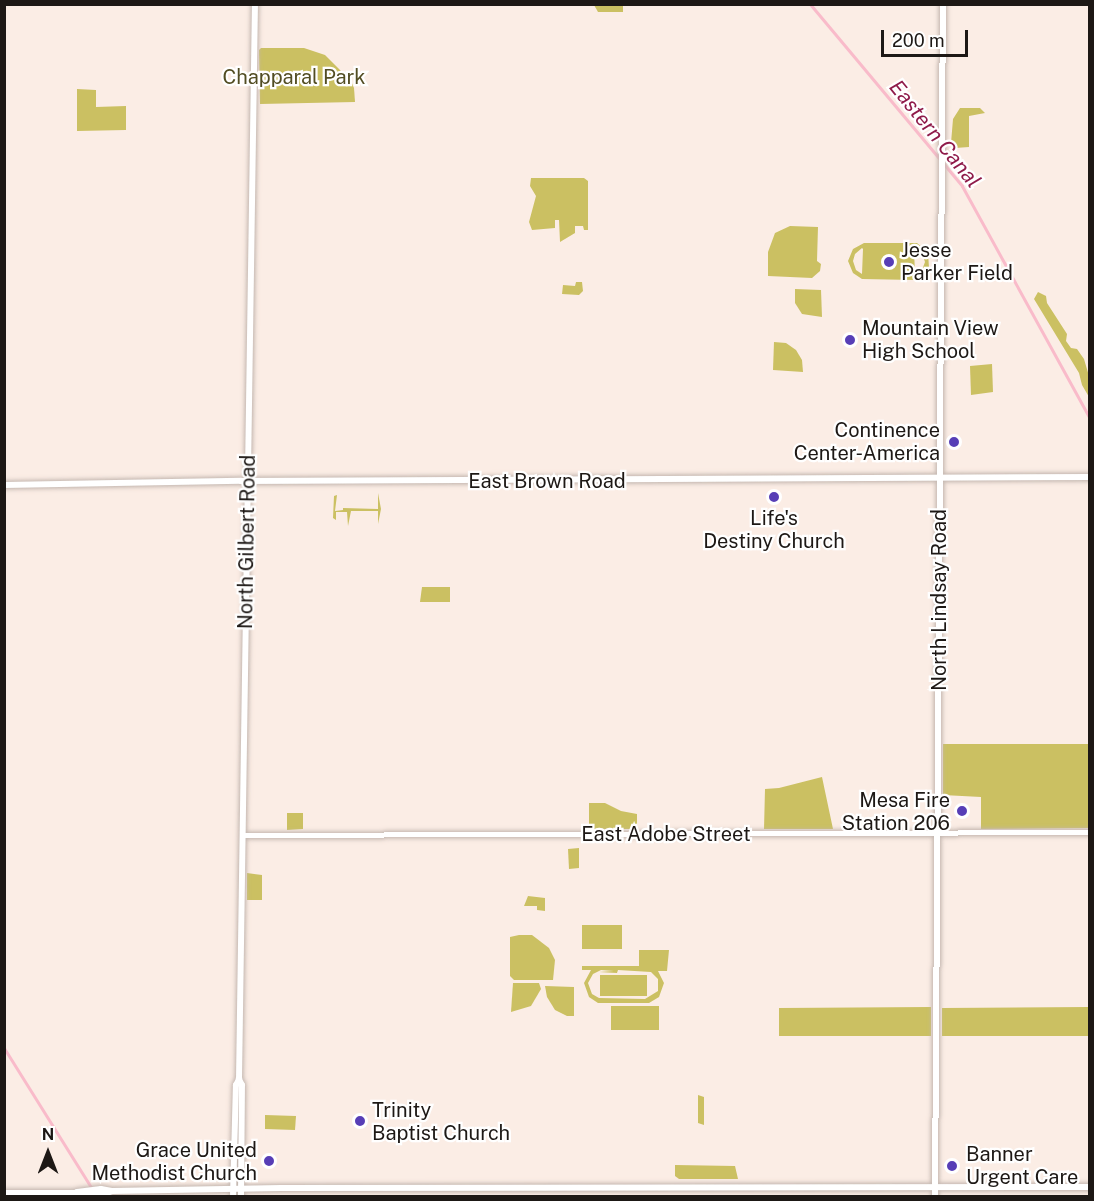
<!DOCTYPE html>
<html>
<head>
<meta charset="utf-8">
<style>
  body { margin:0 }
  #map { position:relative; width:1094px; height:1201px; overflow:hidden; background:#fbede5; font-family:"Public Sans",sans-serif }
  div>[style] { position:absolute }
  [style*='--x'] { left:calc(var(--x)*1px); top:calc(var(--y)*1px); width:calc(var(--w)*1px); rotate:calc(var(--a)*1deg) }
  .green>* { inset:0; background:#cbc062 }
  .canal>* { height:3px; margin:-1.5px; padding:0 1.5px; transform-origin:1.5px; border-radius:1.5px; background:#f9bbca }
  .roads { filter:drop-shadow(0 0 2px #c4b7b0) drop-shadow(0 0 2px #c4b7b0) }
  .minor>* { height:4.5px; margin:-2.25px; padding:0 2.25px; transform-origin:2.25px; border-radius:2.25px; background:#fff }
  .major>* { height:6px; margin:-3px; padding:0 3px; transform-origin:3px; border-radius:3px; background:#fff }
  .dots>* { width:16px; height:16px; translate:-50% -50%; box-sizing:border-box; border:3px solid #fff; border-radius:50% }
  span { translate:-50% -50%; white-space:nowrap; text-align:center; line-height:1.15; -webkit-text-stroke:4.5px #fff; paint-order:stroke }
  .park-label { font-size:20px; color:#524d23 }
  .poi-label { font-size:20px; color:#1d1815 }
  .left { translate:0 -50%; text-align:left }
  .right { translate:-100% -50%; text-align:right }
  .street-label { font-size:20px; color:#1d1815 }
  .water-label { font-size:21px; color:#8f1b4a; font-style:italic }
  .frame { position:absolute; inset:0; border:6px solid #1d1815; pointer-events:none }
  .north { position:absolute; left:18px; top:1123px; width:60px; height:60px; -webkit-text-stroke:4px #fff; paint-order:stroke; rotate:0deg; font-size:16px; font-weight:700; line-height:24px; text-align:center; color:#1d1815 }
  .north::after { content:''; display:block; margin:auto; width:21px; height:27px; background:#1d1815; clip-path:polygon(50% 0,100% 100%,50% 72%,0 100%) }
  .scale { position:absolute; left:881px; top:30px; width:87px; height:27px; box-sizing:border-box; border:3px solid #1d1815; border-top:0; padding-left:8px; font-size:18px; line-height:21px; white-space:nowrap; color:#1d1815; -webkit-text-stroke:4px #fff; paint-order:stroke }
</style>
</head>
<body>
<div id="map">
  <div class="green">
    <i style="clip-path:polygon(594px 5px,623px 5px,623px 12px,598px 12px)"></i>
    <i style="clip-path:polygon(261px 48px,304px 48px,325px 55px,351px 81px,354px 88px,355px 102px,260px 104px,259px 50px)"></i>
    <i style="clip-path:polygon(77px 89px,96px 90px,96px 107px,126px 106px,126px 130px,77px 131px)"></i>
    <i style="clip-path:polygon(960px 108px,980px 108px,985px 113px,969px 116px,969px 147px,955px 148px,951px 143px,953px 119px)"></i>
    <i style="clip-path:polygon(531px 178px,584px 178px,588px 181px,588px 230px,584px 230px,583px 226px,575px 226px,575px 233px,560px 242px,559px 220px,555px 220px,555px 228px,532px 230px,529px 222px,536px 196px,530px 186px)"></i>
    <i style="clip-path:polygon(790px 226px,818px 227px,817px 261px,821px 264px,820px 271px,812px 278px,768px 276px,768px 252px,775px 233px)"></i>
    <i style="clip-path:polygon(evenodd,864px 243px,917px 243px,928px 252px,929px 268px,923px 276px,914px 280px,862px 279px,853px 273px,848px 261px,853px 249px,864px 243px,862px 248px,863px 249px,862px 274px,856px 270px,853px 261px,855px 254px,862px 248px,864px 243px,914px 248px,922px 253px,925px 262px,922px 270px,915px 275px,914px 248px)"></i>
    <i style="clip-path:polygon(576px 282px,582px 282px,583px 291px,579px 295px,562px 294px,563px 285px,575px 286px)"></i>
    <i style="clip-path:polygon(795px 289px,821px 290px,822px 317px,802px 314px,795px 303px)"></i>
    <i style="clip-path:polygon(1038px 292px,1046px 296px,1047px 303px,1067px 334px,1066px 341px,1071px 348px,1077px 349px,1084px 359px,1089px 376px,1089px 397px,1082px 385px,1079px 373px,1034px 299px)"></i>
    <i style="clip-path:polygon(774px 342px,786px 343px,796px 350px,802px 360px,803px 372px,773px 370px)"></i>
    <i style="clip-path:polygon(992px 364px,993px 392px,971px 395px,970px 366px)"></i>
    <i style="clip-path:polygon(378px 493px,381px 509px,378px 524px,378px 511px,351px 511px,348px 526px,347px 512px,336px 512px,336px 520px,333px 518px,334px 496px,337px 495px,335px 511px,343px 510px,343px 508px,378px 509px)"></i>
    <i style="clip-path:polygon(422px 587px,450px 587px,450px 602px,420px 602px)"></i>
    <i style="clip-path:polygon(943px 744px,1089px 744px,1089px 828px,981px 829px,981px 797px,943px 795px)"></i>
    <i style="clip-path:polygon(822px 777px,833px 829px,764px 829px,765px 789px,779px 788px)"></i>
    <i style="clip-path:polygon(589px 803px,605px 803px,621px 811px,637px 814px,637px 829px,589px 829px)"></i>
    <i style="clip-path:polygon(287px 813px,303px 813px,303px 829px,287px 830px)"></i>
    <i style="clip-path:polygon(579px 848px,579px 868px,569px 869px,568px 849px)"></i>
    <i style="clip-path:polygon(247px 873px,262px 875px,262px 900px,247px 900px)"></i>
    <i style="clip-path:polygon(528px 896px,545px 898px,545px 911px,537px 910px,537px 906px,524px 906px)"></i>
    <i style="clip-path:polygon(582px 925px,622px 925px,622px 949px,582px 949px)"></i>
    <i style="clip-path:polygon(519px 935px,532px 935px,549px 948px,555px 960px,553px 980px,514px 980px,510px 976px,510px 937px)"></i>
    <i style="clip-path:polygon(evenodd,639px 950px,669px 950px,667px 971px,658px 971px,664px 983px,659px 997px,649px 1003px,598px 1003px,589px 997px,584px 983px,591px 970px,582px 970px,582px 966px,639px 966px,639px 950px,618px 970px,651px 972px,658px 979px,658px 991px,645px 999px,599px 998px,592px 994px,588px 983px,593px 974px,601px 970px,614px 971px,599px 972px,617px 973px,618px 970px)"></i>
    <i style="clip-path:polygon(600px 975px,647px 975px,647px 996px,600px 996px)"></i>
    <i style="clip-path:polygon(513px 983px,539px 983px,541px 989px,531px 1006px,511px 1012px)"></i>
    <i style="clip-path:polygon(545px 986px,574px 987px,574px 1016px,567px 1016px,555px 1010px,547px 997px)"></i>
    <i style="clip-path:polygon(611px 1006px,659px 1006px,659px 1030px,611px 1030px)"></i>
    <i style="clip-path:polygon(931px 1007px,931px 1036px,779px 1036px,779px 1008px)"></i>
    <i style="clip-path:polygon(1089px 1007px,1089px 1036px,942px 1036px,942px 1008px)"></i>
    <i style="clip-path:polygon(698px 1095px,704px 1097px,704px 1125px,698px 1123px)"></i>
    <i style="clip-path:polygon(265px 1115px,296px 1116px,295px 1130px,265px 1129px)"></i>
    <i style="clip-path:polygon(675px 1165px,735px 1166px,738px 1179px,679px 1179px,675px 1176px)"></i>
  </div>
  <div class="canal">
    <i style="--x:810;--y:4;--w:237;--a:50.1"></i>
    <i style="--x:962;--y:186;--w:266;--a:61.2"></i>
    <i style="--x:4;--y:1048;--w:166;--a:58"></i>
  </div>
  <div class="roads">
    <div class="minor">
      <i style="--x:243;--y:835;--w:847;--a:-0.2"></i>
    </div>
    <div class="major">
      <i style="--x:4;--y:485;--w:237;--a:-1"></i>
      <i style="--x:241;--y:481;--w:849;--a:-0.27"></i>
      <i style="--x:77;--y:1192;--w:24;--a:-7"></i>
      <i style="--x:101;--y:1189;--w:11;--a:10"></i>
      <i style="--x:112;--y:1191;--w:169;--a:-1"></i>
      <i style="--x:281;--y:1188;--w:809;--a:-0.07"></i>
      <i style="--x:4;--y:1193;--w:103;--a:0"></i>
      <i style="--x:107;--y:1193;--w:5;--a:-22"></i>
      <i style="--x:233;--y:1196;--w:111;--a:-88.5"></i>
      <i style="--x:236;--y:1085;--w:7;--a:-63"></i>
      <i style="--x:241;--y:1196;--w:111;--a:-89.5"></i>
      <i style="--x:242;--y:1085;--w:7;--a:-117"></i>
      <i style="--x:239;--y:1079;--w:1075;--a:-89.15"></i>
      <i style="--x:935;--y:1196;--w:1192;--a:-89.62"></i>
    </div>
  </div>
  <div class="dots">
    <i style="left:889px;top:262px;background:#573eb6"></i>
    <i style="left:850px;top:340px;background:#573eb6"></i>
    <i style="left:954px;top:442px;background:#573eb6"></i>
    <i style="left:774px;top:497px;background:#573eb6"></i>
    <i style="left:962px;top:811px;background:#573eb6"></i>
    <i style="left:360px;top:1121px;background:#573eb6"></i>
    <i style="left:269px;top:1161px;background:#573eb6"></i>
    <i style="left:952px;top:1166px;background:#573eb6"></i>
  </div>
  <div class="park-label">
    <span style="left:294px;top:77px">Chapparal Park</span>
  </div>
  <div class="poi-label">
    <span class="left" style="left:901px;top:262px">Jesse<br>Parker Field</span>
    <span class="left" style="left:862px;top:340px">Mountain View<br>High School</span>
    <span class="right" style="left:940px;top:442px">Continence<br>Center-America</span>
    <span style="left:774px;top:530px">Life's<br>Destiny Church</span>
    <span class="right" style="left:950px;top:812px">Mesa Fire<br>Station 206</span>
    <span class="left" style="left:372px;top:1122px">Trinity<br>Baptist Church</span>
    <span class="right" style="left:257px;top:1162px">Grace United<br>Methodist Church</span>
    <span class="left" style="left:966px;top:1166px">Banner<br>Urgent Care</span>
  </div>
  <div class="street-label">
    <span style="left:547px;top:481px">East Brown Road</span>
    <span style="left:247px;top:542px;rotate:-89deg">North Gilbert Road</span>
    <span style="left:939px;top:600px;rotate:-90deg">North Lindsay Road</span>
    <span style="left:666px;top:834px">East Adobe Street</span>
  </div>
  <div class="water-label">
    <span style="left:935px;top:134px;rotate:51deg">Eastern Canal</span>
  </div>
  <div class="frame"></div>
  <div class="north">N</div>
  <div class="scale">200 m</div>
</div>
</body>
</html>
